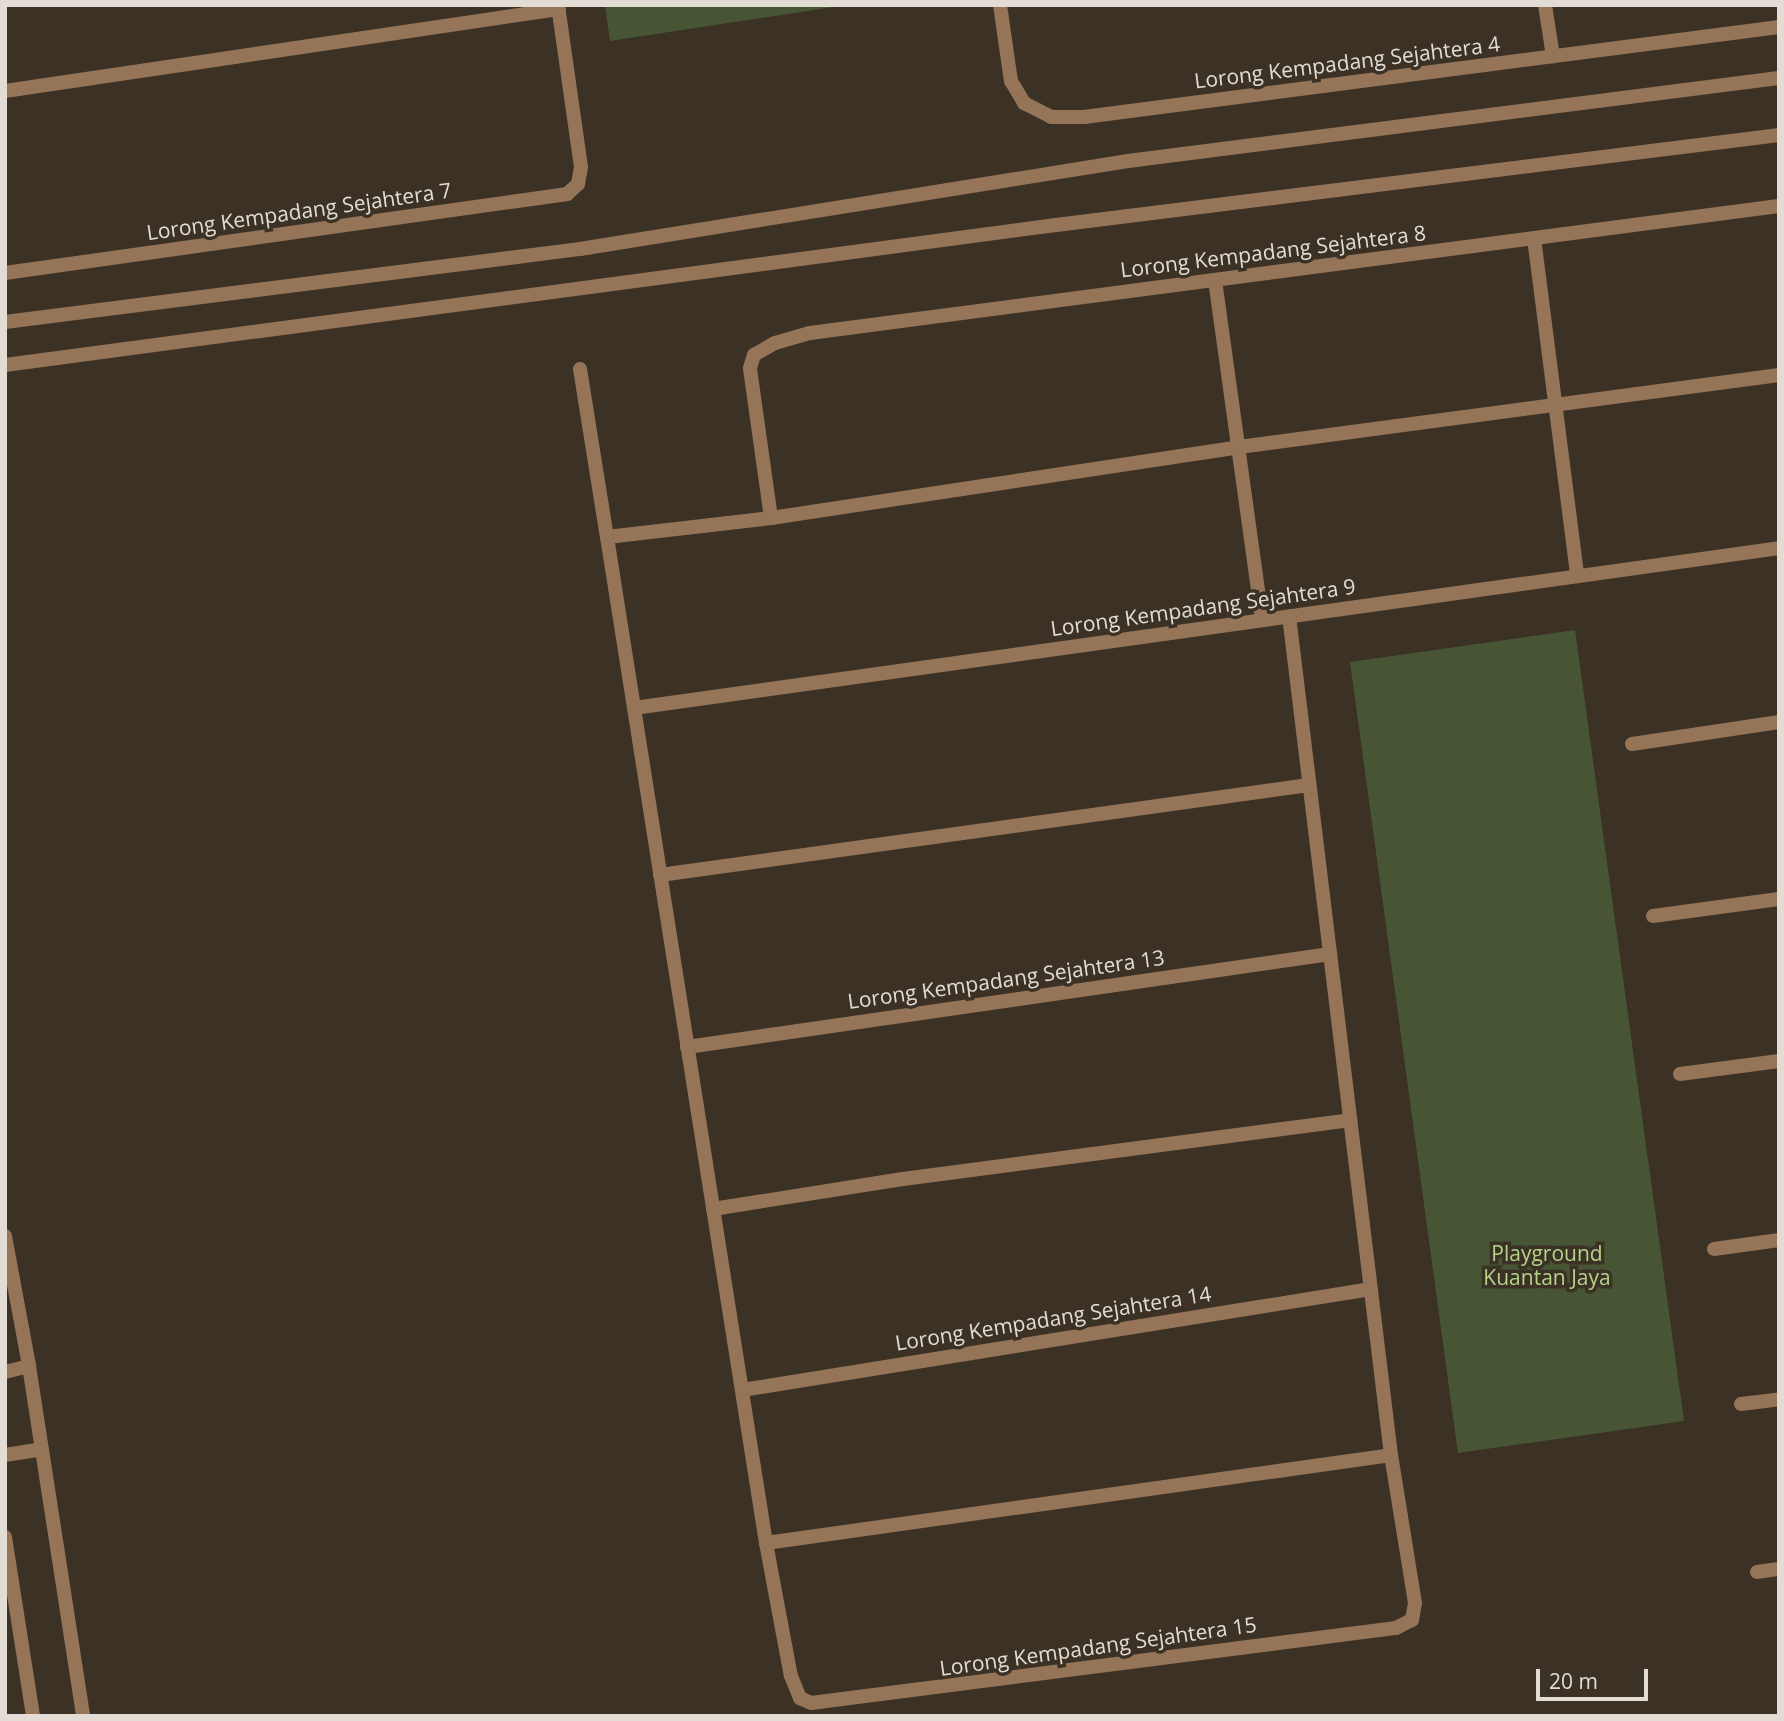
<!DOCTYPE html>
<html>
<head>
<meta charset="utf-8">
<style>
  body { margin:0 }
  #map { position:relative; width:1784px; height:1721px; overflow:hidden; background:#3b3225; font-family:"Open Sans",sans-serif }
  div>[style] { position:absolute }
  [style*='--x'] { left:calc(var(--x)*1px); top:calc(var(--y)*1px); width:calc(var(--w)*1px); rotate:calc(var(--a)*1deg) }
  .green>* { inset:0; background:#485534 }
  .service>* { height:14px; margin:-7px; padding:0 7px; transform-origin:7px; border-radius:7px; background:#967458 }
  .minor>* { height:14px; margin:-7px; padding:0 7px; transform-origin:7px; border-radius:7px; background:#967458 }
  span { translate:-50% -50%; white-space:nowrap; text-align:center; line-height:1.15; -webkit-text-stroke:7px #3b3225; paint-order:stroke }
  .street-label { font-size:21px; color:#e2dcd4 }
  .park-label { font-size:21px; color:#b4d289 }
  .frame { position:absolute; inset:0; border:7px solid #e2dcd4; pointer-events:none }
  .scale { position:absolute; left:1536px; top:1669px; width:112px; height:32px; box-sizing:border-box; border:4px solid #e2dcd4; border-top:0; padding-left:9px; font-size:21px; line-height:24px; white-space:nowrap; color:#e2dcd4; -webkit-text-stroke:5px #3b3225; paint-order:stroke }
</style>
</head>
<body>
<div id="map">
  <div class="green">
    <i style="clip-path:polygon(605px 5px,847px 5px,610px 41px)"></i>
    <i style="clip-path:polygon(1575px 630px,1684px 1421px,1458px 1453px,1350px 662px)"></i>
  </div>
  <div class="service">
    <i style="--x:1545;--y:5;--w:52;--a:81.1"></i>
    <i style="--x:5;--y:91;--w:560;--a:-8.42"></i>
    <i style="--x:1534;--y:238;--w:341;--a:82.7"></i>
    <i style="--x:1215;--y:280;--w:343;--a:82.1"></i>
    <i style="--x:580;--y:369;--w:170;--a:80.9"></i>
    <i style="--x:607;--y:537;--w:165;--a:-6.6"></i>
    <i style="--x:771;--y:518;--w:473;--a:-8.6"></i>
    <i style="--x:1239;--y:447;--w:545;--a:-7.59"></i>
    <i style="--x:1632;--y:744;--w:149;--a:-8.5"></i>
    <i style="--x:660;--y:875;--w:655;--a:-7.9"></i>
    <i style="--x:1680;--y:1074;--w:100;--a:-7.5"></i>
    <i style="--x:713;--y:1209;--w:192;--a:-9"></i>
    <i style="--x:903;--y:1179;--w:451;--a:-7.5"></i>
    <i style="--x:1741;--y:1404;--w:38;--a:-7"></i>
    <i style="--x:766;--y:1543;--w:631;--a:-8.01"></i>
  </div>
  <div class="minor">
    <i style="--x:1000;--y:5;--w:77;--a:81.8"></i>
    <i style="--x:1011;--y:81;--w:26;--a:59"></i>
    <i style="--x:1024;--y:103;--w:30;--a:27"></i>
    <i style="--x:1051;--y:117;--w:33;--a:0"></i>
    <i style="--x:1084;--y:117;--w:701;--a:-7.38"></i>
    <i style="--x:5;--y:273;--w:568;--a:-8"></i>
    <i style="--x:567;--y:194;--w:15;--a:-42"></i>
    <i style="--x:578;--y:184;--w:17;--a:-80"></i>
    <i style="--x:581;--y:167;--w:164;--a:-98.1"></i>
    <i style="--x:5;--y:322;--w:580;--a:-7.24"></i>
    <i style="--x:580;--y:249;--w:555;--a:-9.12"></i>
    <i style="--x:1128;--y:161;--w:656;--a:-7.27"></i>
    <i style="--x:5;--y:365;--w:1060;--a:-7.59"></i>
    <i style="--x:1056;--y:225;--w:729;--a:-7.1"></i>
    <i style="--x:771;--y:518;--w:151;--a:-98"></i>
    <i style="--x:750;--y:368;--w:14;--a:-73"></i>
    <i style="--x:754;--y:355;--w:24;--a:-30"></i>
    <i style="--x:775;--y:343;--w:36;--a:-16"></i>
    <i style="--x:810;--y:333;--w:977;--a:-7.47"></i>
    <i style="--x:607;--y:537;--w:1018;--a:81.02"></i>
    <i style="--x:766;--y:1543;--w:135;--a:79.4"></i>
    <i style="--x:791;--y:1676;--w:24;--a:68"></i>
    <i style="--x:800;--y:1698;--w:12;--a:24"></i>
    <i style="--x:811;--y:1703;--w:590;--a:-7.31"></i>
    <i style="--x:1396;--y:1628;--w:18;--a:-27"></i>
    <i style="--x:1412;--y:1620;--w:17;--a:-80"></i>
    <i style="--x:1415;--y:1603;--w:150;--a:-99.2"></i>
    <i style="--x:1391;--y:1455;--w:845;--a:-96.93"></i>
    <i style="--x:634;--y:708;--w:1156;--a:-7.95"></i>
    <i style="--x:1653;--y:916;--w:127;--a:-7.7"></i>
    <i style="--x:687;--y:1047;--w:650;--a:-8.23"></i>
    <i style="--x:5;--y:1236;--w:132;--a:79.5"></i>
    <i style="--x:29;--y:1366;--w:354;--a:81.2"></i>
    <i style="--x:1714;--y:1249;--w:66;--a:-7.9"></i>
    <i style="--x:5;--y:1372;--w:25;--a:-14"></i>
    <i style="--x:742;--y:1390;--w:637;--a:-9.12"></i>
    <i style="--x:5;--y:1455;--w:37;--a:-9"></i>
    <i style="--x:5;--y:1537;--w:181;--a:81.1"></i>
    <i style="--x:1757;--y:1572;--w:22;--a:-8"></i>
  </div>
  <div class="street-label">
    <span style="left:1347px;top:62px;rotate:-7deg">Lorong Kempadang Sejahtera 4</span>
    <span style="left:299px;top:211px;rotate:-8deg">Lorong Kempadang Sejahtera 7</span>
    <span style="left:1273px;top:251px;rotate:-7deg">Lorong Kempadang Sejahtera 8</span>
    <span style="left:1203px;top:607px;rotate:-8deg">Lorong Kempadang Sejahtera 9</span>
    <span style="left:1006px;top:979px;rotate:-8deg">Lorong Kempadang Sejahtera 13</span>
    <span style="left:1053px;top:1318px;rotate:-9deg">Lorong Kempadang Sejahtera 14</span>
    <span style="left:1098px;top:1646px;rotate:-8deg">Lorong Kempadang Sejahtera 15</span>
  </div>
  <div class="park-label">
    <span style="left:1547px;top:1265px">Playground<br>Kuantan Jaya</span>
  </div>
  <div class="frame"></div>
  <div class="scale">20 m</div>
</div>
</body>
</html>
